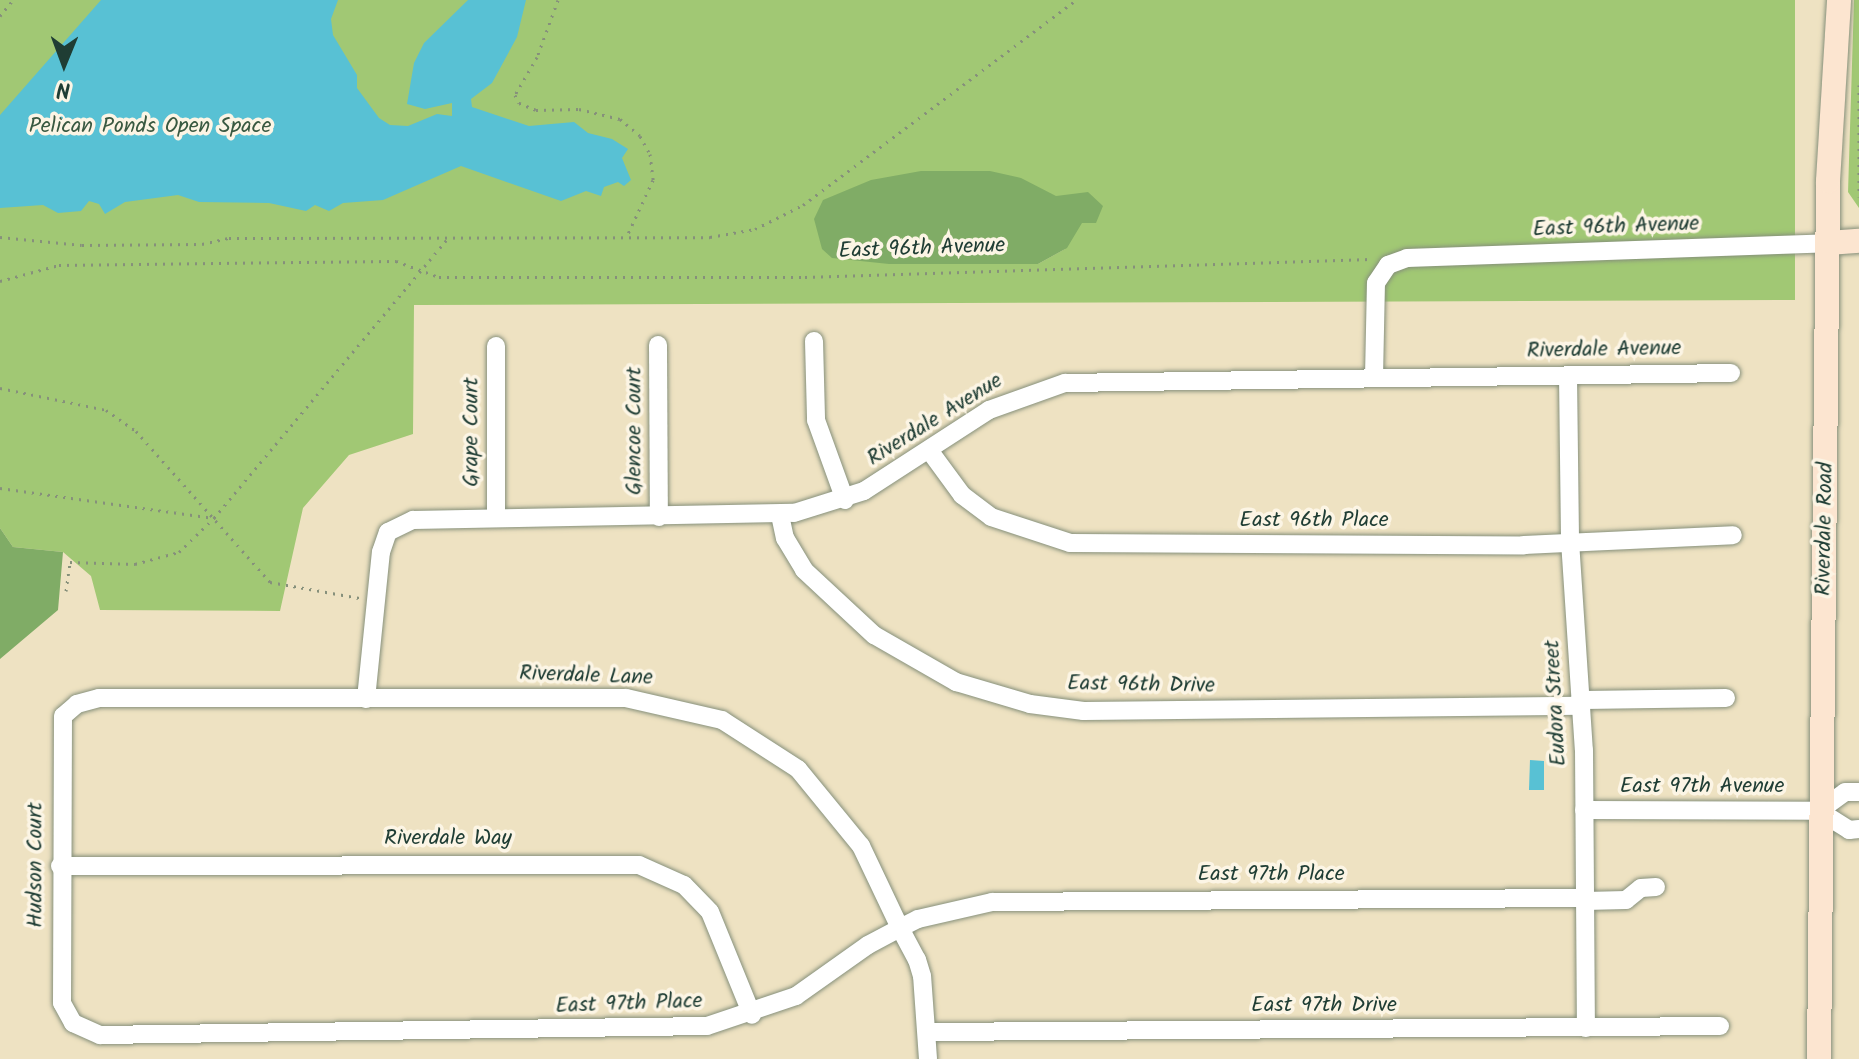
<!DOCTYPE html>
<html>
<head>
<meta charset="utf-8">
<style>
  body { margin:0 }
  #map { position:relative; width:1859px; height:1059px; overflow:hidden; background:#eee2c2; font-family:Kalam,sans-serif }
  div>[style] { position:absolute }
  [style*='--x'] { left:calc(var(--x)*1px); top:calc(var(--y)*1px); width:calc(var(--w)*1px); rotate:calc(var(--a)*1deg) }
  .green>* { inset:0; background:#a1c874 }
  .forest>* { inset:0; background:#80ac66 }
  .water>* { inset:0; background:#58c1d4 }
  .path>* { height:3px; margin-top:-1.5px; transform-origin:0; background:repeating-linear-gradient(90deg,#86907b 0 2px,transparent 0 8px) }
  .roads { filter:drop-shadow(0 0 2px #86907b) drop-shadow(0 0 2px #86907b) }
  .street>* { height:18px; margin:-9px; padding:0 9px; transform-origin:9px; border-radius:9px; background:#fff }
  .secondary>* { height:24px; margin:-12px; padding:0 12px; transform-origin:12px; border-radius:12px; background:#fce5d0 }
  span { translate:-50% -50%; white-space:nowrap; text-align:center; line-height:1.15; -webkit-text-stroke:7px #fcf5e5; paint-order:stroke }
  .park-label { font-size:22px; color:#395941 }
  .street-label { font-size:22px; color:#1f3d34 }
  .north { position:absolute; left:24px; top:24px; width:80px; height:80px; -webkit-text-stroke:6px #fcf5e5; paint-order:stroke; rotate:181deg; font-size:22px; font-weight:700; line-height:32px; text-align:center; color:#1f3d34 }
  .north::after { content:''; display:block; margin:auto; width:28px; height:36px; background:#1f3d34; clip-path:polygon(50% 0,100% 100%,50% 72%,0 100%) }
</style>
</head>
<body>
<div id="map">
  <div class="green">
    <i style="clip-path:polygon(evenodd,0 0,1795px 0,1795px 300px,414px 305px,413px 434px,349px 455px,303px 508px,280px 611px,100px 610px,91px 576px,63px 552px,13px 547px,0 528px,0 0,1065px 249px,1038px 264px,889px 264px,1065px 249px)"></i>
    <i style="clip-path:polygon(1854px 0,1859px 0,1859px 208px,1848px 192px)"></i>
  </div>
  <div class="forest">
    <i style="clip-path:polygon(921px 171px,990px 171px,1021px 178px,1056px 196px,1088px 192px,1103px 206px,1096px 223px,1082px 223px,1067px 248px,1038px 264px,889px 264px,832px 258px,822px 249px,814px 219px,823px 200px,871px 180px)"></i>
    <i style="clip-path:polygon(0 528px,13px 547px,63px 552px,58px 610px,0 659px)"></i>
  </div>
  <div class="water">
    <i style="clip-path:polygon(101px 0,338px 0,331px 19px,333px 35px,357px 75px,357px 88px,379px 118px,390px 125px,408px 126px,437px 114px,452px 116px,452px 103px,425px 109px,407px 104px,414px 63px,424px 43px,468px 0,526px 0,517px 37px,492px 83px,471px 99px,472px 107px,529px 126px,574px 122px,588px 133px,612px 139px,628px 149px,622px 158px,631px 180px,624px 186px,618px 182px,604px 187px,601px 196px,586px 191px,561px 201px,461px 166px,383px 200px,343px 203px,329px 211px,315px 205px,306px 211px,269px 203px,199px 202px,178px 195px,125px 202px,105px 214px,99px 204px,89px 201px,81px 211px,58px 213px,43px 205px,0 208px,0 115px)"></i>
    <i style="clip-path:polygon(1530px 760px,1544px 761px,1544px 790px,1529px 790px)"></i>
  </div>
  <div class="path">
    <i style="--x:558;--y:0;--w:61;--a:110.2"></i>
    <i style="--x:537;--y:57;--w:44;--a:120.1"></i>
    <i style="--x:515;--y:95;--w:9;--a:63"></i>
    <i style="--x:519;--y:103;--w:18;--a:22"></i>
    <i style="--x:536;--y:110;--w:43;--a:-1.3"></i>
    <i style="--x:579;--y:109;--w:42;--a:13.7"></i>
    <i style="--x:620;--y:119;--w:26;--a:40"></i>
    <i style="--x:640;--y:136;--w:21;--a:61"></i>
    <i style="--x:650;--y:154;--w:26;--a:83"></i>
    <i style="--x:653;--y:180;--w:62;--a:114.9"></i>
    <i style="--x:0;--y:16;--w:21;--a:-51"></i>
    <i style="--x:1859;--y:85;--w:112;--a:90"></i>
    <i style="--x:0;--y:237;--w:82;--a:5.6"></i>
    <i style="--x:82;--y:245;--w:120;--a:-0.5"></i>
    <i style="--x:202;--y:244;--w:28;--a:-13"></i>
    <i style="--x:229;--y:238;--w:481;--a:-0.1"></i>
    <i style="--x:710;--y:237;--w:46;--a:-10.1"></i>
    <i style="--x:755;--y:229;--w:54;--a:-26.6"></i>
    <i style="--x:803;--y:205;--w:341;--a:-36.9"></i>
    <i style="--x:0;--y:281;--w:61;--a:-15.2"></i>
    <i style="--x:59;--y:265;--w:337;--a:-0.7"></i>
    <i style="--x:396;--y:261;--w:46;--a:20.4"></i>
    <i style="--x:439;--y:277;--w:366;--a:0"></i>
    <i style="--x:805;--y:277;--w:566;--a:-1.82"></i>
    <i style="--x:0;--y:388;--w:108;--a:11.7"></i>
    <i style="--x:106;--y:410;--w:37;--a:35"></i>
    <i style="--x:136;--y:431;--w:202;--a:48.4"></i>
    <i style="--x:270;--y:582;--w:91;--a:10.1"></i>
    <i style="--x:0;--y:488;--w:216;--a:8"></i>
    <i style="--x:66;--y:591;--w:29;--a:-82"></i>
    <i style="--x:70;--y:562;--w:65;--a:1.8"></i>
    <i style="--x:135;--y:564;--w:46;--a:-15.3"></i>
    <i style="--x:179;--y:552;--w:49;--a:-44.2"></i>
    <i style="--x:214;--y:518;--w:365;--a:-50.1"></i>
  </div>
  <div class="roads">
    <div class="street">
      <i style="--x:814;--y:341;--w:79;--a:88.5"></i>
      <i style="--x:816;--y:420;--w:85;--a:70.1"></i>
      <i style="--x:658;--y:345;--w:172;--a:89.7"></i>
      <i style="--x:496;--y:346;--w:172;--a:90"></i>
      <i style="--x:1568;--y:375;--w:166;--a:89.3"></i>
      <i style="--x:1570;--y:541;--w:209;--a:86.2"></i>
      <i style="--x:1584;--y:750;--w:278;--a:89.6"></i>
      <i style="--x:1374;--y:377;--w:94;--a:-88.8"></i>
      <i style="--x:1376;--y:283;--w:22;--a:-56"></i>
      <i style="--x:1388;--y:265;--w:20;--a:-20"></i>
      <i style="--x:1407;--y:258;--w:421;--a:-2"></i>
      <i style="--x:929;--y:450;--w:56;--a:53.7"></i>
      <i style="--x:962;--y:495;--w:36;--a:37"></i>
      <i style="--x:991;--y:517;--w:83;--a:18.2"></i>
      <i style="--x:1070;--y:543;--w:454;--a:0.3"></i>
      <i style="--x:1524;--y:545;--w:209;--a:-2.7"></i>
      <i style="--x:780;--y:515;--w:24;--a:78"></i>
      <i style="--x:785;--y:538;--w:37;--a:59"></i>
      <i style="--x:804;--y:570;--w:96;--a:42.9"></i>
      <i style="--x:874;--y:635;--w:95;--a:29.8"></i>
      <i style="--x:956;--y:682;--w:77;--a:16.6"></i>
      <i style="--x:1030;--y:704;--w:54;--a:7.4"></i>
      <i style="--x:1084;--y:711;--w:497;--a:-0.6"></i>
      <i style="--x:366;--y:699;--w:148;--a:-84.2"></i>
      <i style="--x:381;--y:552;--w:21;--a:-71"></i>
      <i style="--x:388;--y:532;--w:28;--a:-26"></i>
      <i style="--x:413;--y:520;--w:381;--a:-1.1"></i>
      <i style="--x:794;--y:513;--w:73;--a:-17.4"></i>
      <i style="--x:864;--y:491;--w:149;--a:-32.9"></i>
      <i style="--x:989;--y:410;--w:81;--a:-19.6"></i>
      <i style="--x:1065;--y:383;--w:666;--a:-0.86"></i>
      <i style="--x:1580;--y:700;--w:146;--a:-0.8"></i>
      <i style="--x:1584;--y:810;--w:235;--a:0.2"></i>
      <i style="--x:1819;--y:811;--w:36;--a:32"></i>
      <i style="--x:1849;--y:830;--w:10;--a:-6"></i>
      <i style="--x:1819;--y:811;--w:32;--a:-36"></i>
      <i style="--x:1845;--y:792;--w:14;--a:0"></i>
      <i style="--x:60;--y:866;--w:579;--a:-0.1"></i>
      <i style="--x:639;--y:865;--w:49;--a:24"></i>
      <i style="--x:684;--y:885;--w:37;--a:46"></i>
      <i style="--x:710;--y:912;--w:111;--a:67.8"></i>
      <i style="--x:1585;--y:901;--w:41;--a:-1.4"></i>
      <i style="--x:1626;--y:900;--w:19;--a:-39"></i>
      <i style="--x:1641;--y:888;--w:15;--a:-4"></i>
      <i style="--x:928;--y:1032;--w:792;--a:-0.43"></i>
      <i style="--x:928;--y:1059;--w:83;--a:-94.1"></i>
      <i style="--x:922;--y:976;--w:17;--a:-107"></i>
      <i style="--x:917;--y:960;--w:36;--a:-118"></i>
      <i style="--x:900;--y:928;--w:91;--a:-115.4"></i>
      <i style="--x:861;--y:846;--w:99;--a:-129.3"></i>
      <i style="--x:798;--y:769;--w:90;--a:-147.2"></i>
      <i style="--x:722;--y:720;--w:98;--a:-167.1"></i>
      <i style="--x:626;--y:698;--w:527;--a:180"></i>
      <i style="--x:99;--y:698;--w:23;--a:165"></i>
      <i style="--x:77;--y:704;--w:18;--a:139"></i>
      <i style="--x:63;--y:716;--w:287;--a:90.2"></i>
      <i style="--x:62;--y:1003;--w:23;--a:61"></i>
      <i style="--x:73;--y:1023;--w:30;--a:24"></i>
      <i style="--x:100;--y:1035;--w:607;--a:-0.85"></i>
      <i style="--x:707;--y:1026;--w:94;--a:-18.6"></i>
      <i style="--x:796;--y:996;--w:88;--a:-35.3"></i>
      <i style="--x:868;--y:945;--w:36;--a:-28"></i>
      <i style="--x:900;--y:928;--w:20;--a:-27"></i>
      <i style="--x:918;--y:919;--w:76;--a:-12.9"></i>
      <i style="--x:992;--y:902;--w:593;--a:-0.39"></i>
    </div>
    <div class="secondary">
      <i style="--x:1828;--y:243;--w:31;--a:-4"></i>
      <i style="--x:1819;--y:1059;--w:878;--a:-89.41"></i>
      <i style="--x:1828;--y:181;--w:181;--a:-86.5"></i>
    </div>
  </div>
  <div class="park-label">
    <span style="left:150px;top:127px">Pelican Ponds Open Space</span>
  </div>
  <div class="street-label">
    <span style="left:1616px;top:227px;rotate:-2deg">East 96th Avenue</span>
    <span style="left:922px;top:249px;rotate:-2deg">East 96th Avenue</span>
    <span style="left:1604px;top:350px;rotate:-1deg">Riverdale Avenue</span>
    <span style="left:935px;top:420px;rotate:-32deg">Riverdale Avenue</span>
    <span style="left:635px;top:431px;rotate:-90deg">Glencoe Court</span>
    <span style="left:472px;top:432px;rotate:-90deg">Grape Court</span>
    <span style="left:1314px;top:521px">East 96th Place</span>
    <span style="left:1825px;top:529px;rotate:-89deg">Riverdale Road</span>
    <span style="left:586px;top:676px;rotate:2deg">Riverdale Lane</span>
    <span style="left:1141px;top:685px;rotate:1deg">East 96th Drive</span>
    <span style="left:1556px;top:703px;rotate:-93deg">Eudora Street</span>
    <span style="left:1702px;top:787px">East 97th Avenue</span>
    <span style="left:448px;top:839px">Riverdale Way</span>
    <span style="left:36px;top:865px;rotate:-90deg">Hudson Court</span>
    <span style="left:1271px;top:875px">East 97th Place</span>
    <span style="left:629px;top:1004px;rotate:-2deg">East 97th Place</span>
    <span style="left:1324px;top:1006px">East 97th Drive</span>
  </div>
  <div class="north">N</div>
</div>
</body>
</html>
